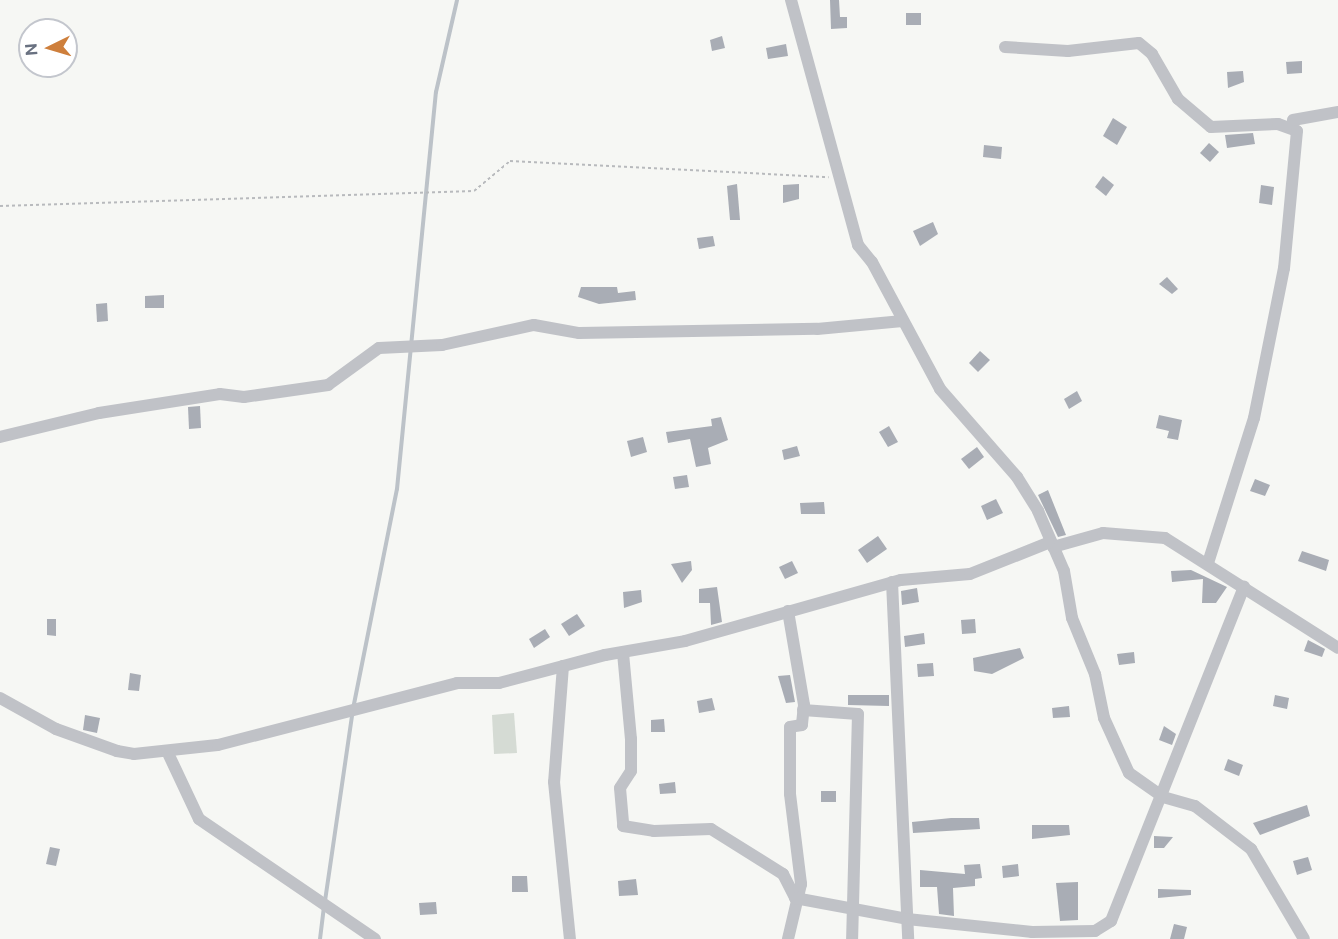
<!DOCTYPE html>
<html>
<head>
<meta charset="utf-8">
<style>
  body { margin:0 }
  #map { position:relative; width:1338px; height:939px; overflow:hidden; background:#f6f7f4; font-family:"Public Sans",sans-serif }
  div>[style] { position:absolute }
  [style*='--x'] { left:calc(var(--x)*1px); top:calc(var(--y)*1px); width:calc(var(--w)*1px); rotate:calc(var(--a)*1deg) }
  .green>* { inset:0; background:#d5dbd4 }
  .stream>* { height:4px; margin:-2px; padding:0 2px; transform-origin:2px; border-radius:2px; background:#bcc2c8 }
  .building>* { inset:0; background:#a9adb5 }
  .path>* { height:2px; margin-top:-1px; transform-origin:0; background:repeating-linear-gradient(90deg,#b8babd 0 3px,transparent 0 6px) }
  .minor>* { height:12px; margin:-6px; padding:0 6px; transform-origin:6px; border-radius:6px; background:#c0c2c7 }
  span { translate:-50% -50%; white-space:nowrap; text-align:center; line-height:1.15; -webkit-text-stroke:6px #fff; paint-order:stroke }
  .north { position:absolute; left:18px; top:18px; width:60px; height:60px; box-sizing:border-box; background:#fff; border:2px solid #c3c6cd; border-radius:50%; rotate:265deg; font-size:16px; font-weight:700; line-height:24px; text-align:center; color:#697181 }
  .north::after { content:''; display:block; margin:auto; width:21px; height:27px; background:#ce7f3c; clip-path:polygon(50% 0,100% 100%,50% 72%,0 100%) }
</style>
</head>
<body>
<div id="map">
  <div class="green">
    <i style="clip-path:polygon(514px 713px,517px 753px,494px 754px,492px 715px)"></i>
  </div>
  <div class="stream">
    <i style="--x:325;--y:901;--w:194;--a:-81.7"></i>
    <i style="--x:353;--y:709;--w:224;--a:-78.7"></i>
    <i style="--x:397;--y:489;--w:399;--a:-84.4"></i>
    <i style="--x:436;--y:92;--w:94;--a:-77.1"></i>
    <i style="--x:320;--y:939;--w:31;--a:-83"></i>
  </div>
  <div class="building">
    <i style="clip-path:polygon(830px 0,839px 0,840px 17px,847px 17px,847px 28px,831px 29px)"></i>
    <i style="clip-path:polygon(906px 13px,921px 13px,921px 25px,906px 25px)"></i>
    <i style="clip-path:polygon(722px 36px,725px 48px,712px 51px,710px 40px)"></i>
    <i style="clip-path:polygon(786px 44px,788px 56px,768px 59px,766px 48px)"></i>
    <i style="clip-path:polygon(1302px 61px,1302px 73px,1287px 74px,1286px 62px)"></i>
    <i style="clip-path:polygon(1243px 71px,1244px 82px,1228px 88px,1227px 72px)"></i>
    <i style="clip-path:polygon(1113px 118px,1127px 127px,1117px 145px,1103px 136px)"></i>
    <i style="clip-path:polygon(1253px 133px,1255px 144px,1227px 148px,1225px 135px)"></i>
    <i style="clip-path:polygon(1209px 143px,1219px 152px,1210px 162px,1200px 153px)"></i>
    <i style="clip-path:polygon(984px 145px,1002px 147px,1001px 159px,983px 157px)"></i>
    <i style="clip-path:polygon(1103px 176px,1114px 185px,1106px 196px,1095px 187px)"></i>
    <i style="clip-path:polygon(737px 184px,740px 220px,730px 220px,727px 186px)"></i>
    <i style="clip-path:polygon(799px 184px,799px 199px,783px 203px,783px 185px)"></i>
    <i style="clip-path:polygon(1261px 185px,1274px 187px,1272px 205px,1259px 203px)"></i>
    <i style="clip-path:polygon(933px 222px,938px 234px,920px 246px,913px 231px)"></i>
    <i style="clip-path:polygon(713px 236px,715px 246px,699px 249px,697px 238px)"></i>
    <i style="clip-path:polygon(1167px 277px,1178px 289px,1172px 294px,1159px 284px)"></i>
    <i style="clip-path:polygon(581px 287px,617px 287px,618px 293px,635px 291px,636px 300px,599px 304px,578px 297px)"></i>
    <i style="clip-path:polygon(164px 295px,164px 308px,145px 308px,145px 296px)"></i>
    <i style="clip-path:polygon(107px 303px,108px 321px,97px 322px,96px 304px)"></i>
    <i style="clip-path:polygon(980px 351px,990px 360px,978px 372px,969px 363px)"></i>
    <i style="clip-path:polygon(1077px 391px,1082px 401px,1069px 409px,1064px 399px)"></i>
    <i style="clip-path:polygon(200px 406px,201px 428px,189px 429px,188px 407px)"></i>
    <i style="clip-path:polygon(1159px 415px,1182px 420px,1178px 440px,1167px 438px,1169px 431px,1156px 428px)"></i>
    <i style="clip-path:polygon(721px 417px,728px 440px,708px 448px,711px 464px,696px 467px,690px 439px,668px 443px,666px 432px,712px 426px,711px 419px)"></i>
    <i style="clip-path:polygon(889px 426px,898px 442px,888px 447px,879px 432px)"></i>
    <i style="clip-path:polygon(643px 437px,647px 452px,631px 457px,627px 441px)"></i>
    <i style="clip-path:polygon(797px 446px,800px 456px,784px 460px,782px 450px)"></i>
    <i style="clip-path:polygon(977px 447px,984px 457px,969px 469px,961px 459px)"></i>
    <i style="clip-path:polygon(687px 475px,689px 487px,675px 489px,673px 477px)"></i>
    <i style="clip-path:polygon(1255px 479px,1270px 485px,1265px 496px,1250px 491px)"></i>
    <i style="clip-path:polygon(1048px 490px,1066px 535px,1058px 537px,1038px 495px)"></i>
    <i style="clip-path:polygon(996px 499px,1003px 513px,987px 520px,981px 506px)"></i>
    <i style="clip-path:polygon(824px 502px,825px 514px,801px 514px,800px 503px)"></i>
    <i style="clip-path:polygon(878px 536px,887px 549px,867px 563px,858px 550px)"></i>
    <i style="clip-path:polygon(1302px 551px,1329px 560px,1326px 571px,1298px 561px)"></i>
    <i style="clip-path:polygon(691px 561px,692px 570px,682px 583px,671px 564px)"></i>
    <i style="clip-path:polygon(792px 561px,798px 573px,785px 579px,779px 567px)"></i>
    <i style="clip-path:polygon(1191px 570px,1227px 587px,1216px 603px,1202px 603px,1203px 579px,1172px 582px,1171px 571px)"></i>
    <i style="clip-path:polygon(717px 587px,722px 622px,711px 625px,710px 603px,699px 603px,699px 589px)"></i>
    <i style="clip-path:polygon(917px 588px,919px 602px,902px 605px,901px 591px)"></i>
    <i style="clip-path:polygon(641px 590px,642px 602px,624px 608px,623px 592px)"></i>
    <i style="clip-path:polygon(577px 614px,585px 626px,569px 636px,561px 624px)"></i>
    <i style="clip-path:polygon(47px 619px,56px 619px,56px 636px,47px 635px)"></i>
    <i style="clip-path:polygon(975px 619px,976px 633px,962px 634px,961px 620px)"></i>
    <i style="clip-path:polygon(545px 629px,550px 637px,534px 648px,529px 639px)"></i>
    <i style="clip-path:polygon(924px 633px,925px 644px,905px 647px,904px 636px)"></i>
    <i style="clip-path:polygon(1308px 640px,1325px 649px,1322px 657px,1304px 651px)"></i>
    <i style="clip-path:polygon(1020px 648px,1024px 658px,992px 674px,974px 671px,973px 658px)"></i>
    <i style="clip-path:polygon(1134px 652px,1135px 663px,1119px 665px,1117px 654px)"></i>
    <i style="clip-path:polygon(933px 663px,934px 676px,918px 677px,917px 664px)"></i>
    <i style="clip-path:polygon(130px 673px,141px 675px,139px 691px,128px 690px)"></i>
    <i style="clip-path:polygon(790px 675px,795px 702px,786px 703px,778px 676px)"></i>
    <i style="clip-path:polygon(848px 695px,889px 695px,889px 706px,848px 705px)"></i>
    <i style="clip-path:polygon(1275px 695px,1289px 698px,1287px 709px,1273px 706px)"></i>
    <i style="clip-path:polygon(712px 698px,715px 710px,699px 713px,697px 701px)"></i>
    <i style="clip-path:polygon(1069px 706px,1070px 717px,1053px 718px,1052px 708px)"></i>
    <i style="clip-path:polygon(85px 715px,100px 718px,97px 733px,83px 730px)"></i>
    <i style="clip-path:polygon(664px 719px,665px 732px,651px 732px,651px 720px)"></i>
    <i style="clip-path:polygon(1164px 726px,1176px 734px,1172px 745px,1159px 740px)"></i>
    <i style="clip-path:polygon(1228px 759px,1243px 765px,1239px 776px,1224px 770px)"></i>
    <i style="clip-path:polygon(675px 782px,676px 793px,660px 794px,659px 784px)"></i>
    <i style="clip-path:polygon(821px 791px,836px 791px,836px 802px,821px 802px)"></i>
    <i style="clip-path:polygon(1307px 805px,1310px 816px,1260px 835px,1253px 823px)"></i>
    <i style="clip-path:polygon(951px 818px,979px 818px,980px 829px,913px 833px,912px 822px)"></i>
    <i style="clip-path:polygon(1032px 825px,1069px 825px,1070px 835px,1032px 839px)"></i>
    <i style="clip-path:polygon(1154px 836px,1173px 837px,1164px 848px,1154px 848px)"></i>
    <i style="clip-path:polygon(50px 847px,60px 849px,56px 866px,46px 864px)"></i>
    <i style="clip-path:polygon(1308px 857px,1312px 870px,1297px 875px,1293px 861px)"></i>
    <i style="clip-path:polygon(980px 864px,982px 878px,975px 879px,975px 886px,953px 888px,954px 916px,939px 914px,937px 887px,920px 887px,920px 870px,965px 874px,964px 865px)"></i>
    <i style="clip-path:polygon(1018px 864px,1019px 876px,1003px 878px,1002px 866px)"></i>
    <i style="clip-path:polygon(512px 876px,527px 876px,528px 892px,512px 892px)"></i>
    <i style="clip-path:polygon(636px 879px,638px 895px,619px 896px,618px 881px)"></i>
    <i style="clip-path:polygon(1078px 882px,1078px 920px,1060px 921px,1056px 883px)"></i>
    <i style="clip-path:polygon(1158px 889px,1191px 890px,1191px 895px,1158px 898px)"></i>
    <i style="clip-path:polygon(436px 902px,437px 914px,420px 915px,419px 903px)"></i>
    <i style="clip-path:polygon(1174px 924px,1187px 927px,1184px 939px,1170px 939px)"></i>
  </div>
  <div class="path">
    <i style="--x:0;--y:206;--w:474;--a:-1.8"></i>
    <i style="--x:474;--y:191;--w:47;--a:-39.8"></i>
    <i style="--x:510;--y:161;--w:319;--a:2.9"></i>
  </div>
  <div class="minor">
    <i style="--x:791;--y:0;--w:254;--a:74.7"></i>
    <i style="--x:858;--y:245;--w:22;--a:51"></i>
    <i style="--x:872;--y:262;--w:144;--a:61.8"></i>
    <i style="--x:940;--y:389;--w:117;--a:48.8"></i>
    <i style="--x:1017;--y:477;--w:40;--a:58"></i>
    <i style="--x:1038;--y:511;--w:65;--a:66.6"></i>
    <i style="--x:1064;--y:571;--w:48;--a:80.3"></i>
    <i style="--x:1072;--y:618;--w:61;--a:67.7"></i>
    <i style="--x:1095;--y:674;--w:45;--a:78.4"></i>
    <i style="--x:1104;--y:718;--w:60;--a:65.6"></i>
    <i style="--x:1129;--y:773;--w:42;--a:35.2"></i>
    <i style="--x:1163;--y:797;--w:33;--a:16"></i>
    <i style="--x:1195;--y:806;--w:71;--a:37.5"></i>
    <i style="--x:1251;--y:849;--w:104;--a:59.5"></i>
    <i style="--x:1005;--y:47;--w:63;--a:3.6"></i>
    <i style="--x:1068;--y:51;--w:71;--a:-6.4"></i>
    <i style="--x:1139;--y:43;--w:17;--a:40"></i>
    <i style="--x:1152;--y:54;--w:52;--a:60"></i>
    <i style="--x:1178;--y:99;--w:43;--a:40.3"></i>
    <i style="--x:1211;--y:127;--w:67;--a:-2.6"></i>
    <i style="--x:1278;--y:124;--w:20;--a:20"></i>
    <i style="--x:1297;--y:131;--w:138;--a:95.4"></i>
    <i style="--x:1284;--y:268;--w:153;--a:101.3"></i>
    <i style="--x:1254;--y:418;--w:152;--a:107.6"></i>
    <i style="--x:1293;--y:120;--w:46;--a:-10.1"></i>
    <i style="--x:0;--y:437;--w:102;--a:-13.6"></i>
    <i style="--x:99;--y:413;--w:122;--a:-8.9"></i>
    <i style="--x:220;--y:394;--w:24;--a:7"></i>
    <i style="--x:244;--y:397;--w:85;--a:-8.1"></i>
    <i style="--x:328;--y:385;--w:63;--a:-36"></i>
    <i style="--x:379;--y:348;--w:63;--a:-2.7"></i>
    <i style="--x:442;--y:345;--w:94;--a:-12.3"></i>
    <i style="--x:534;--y:325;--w:46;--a:10.1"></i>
    <i style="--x:579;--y:333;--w:238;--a:-1"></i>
    <i style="--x:817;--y:329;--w:86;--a:-5.3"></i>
    <i style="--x:1053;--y:547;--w:52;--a:-15.6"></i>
    <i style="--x:1103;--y:533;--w:62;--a:4.6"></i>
    <i style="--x:1165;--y:538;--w:205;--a:32.4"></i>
    <i style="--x:892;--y:582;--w:357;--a:87.4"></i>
    <i style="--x:788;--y:611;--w:95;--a:80.3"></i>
    <i style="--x:804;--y:705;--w:20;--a:96"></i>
    <i style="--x:802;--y:725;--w:12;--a:171"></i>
    <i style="--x:790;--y:727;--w:67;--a:90"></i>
    <i style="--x:790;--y:794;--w:91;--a:83"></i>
    <i style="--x:801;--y:884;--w:57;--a:103.3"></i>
    <i style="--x:623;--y:653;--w:86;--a:84.7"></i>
    <i style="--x:631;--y:739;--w:32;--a:90"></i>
    <i style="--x:631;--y:771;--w:20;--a:123"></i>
    <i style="--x:620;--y:788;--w:38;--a:85"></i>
    <i style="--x:623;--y:826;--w:31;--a:9"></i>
    <i style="--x:654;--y:831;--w:57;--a:-2"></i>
    <i style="--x:711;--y:829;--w:85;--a:32"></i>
    <i style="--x:783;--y:874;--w:27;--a:63"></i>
    <i style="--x:795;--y:898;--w:114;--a:10.6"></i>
    <i style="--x:907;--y:919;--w:126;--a:5.9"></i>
    <i style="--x:1032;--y:932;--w:63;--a:-0.9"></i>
    <i style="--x:1095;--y:931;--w:19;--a:-32"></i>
    <i style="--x:1111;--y:921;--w:360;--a:-68.3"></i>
    <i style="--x:563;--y:666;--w:116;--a:94.4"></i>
    <i style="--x:554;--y:782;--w:158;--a:84.2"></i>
    <i style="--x:0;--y:698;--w:64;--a:29"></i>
    <i style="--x:56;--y:729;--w:65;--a:19.8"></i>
    <i style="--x:117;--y:751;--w:17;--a:10"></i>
    <i style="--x:134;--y:754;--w:84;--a:-6.1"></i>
    <i style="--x:218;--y:745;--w:247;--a:-14.5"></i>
    <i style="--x:457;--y:683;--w:42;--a:0"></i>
    <i style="--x:499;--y:683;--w:110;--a:-14.8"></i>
    <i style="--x:605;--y:655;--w:81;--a:-9.9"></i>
    <i style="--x:685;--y:641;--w:224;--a:-15.8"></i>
    <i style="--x:901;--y:580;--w:69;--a:-5"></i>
    <i style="--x:970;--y:574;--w:84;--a:-21.7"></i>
    <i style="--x:803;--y:710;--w:55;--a:4.2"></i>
    <i style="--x:858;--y:714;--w:225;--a:91.5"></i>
    <i style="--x:167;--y:751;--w:75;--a:64.8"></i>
    <i style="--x:199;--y:819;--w:213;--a:34.3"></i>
  </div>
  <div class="north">N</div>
</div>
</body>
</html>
